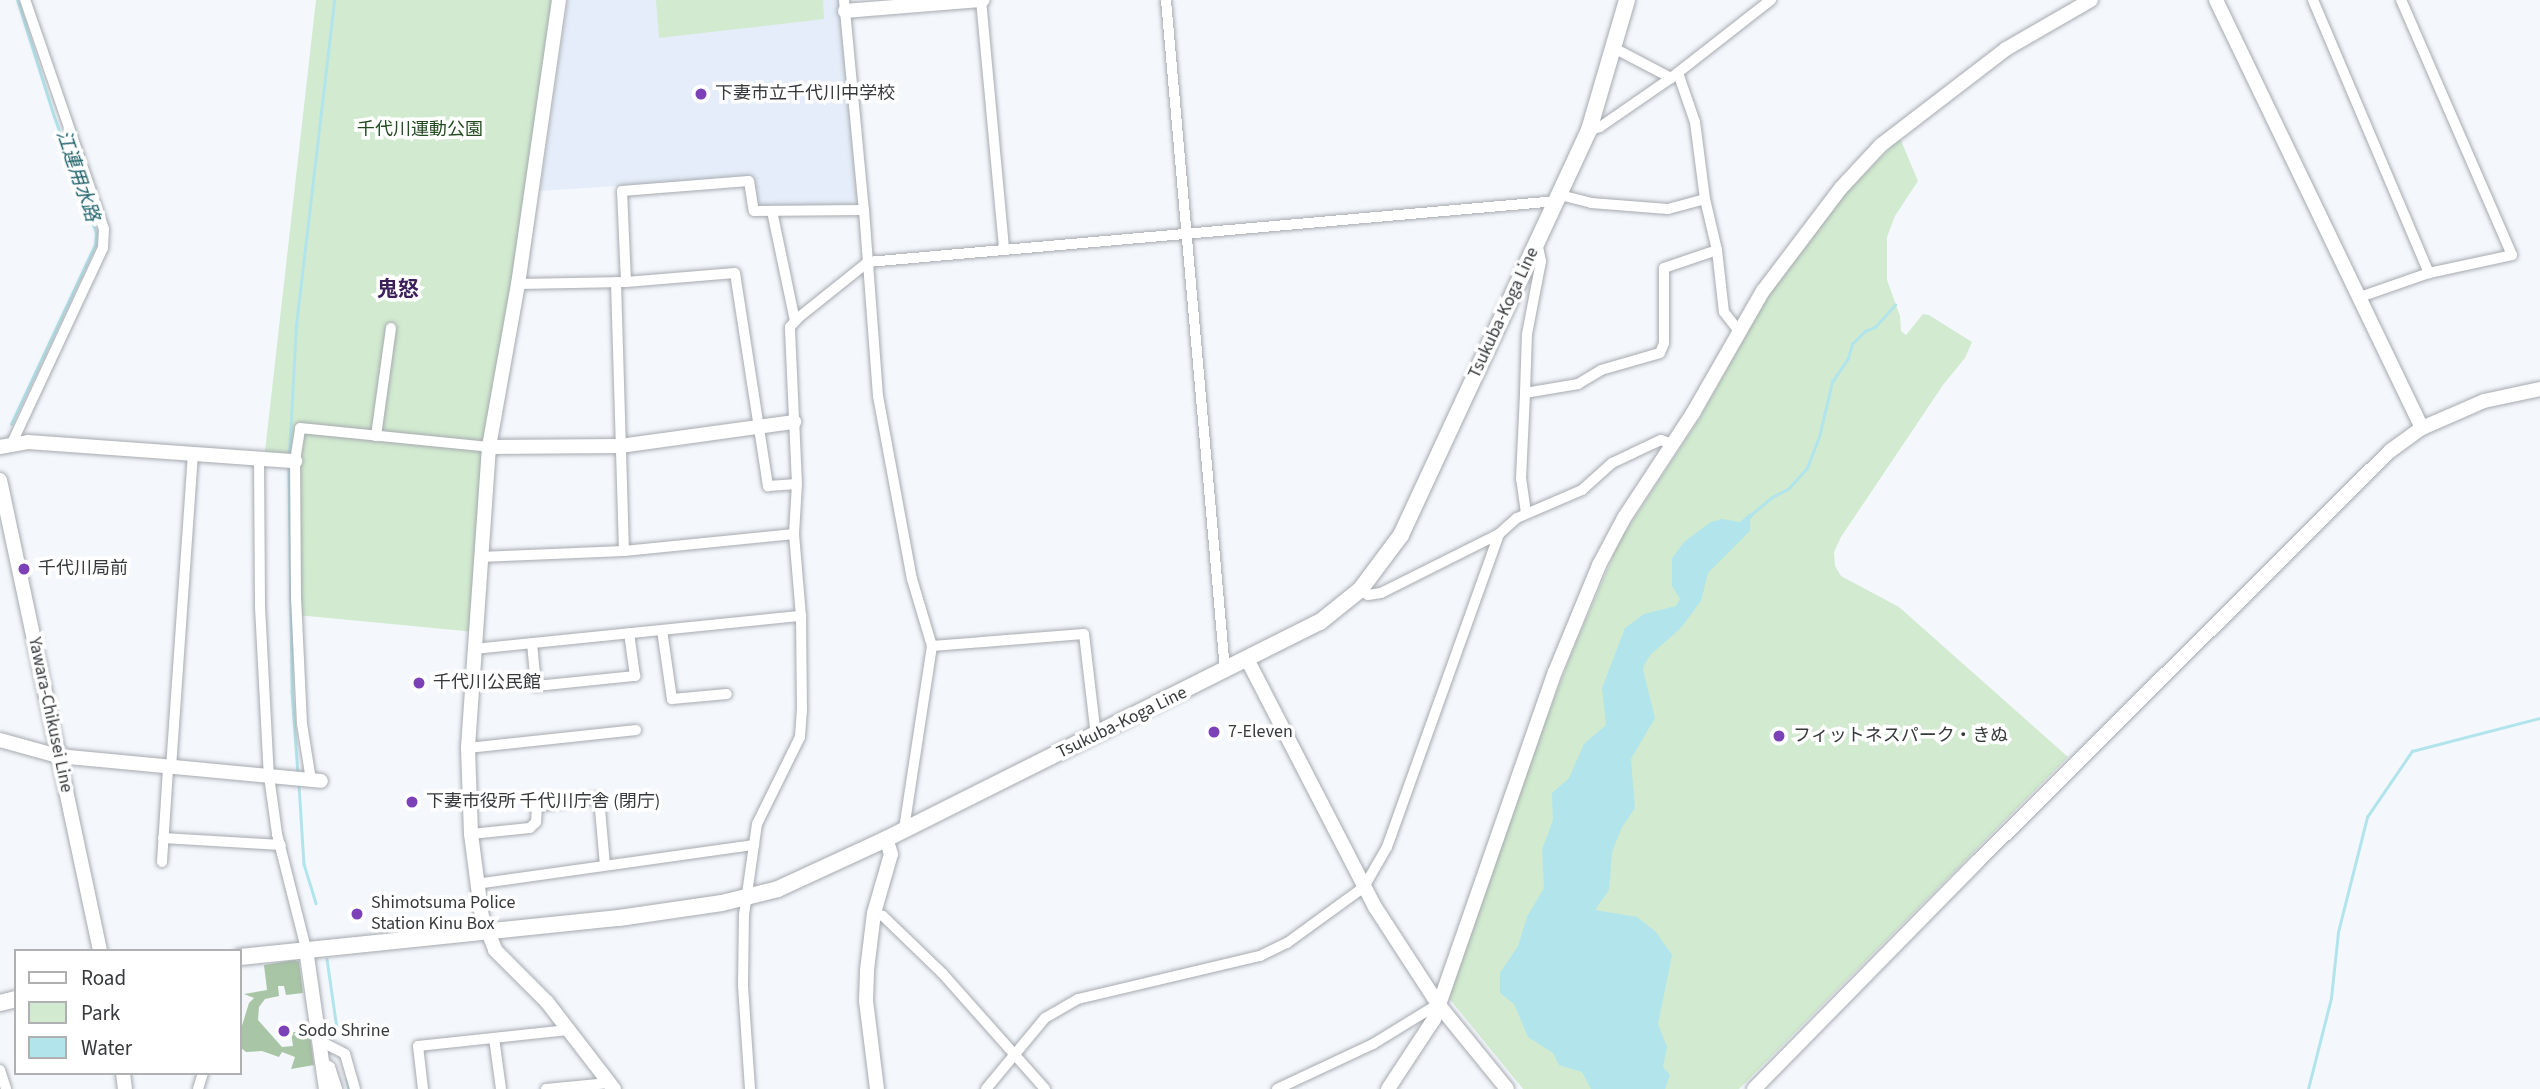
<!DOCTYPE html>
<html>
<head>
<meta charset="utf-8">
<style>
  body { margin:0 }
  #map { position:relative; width:2540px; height:1089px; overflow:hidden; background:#f4f8fd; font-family:"Source Sans 3","Noto Sans JP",sans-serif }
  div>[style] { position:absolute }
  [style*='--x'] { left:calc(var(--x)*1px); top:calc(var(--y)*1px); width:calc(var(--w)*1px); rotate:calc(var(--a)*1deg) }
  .built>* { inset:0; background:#e4edf9 }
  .green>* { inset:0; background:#d2ebd0 }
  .forest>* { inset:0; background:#a8c5a5 }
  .water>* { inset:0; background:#b1e4eb }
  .stream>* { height:2.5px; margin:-1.25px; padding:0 1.25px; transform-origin:1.25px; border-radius:1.25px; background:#b1e4eb }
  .roads { filter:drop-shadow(0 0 2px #a6aaaf) drop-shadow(0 0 2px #a6aaaf) }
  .street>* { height:10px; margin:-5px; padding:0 5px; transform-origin:5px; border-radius:5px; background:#fff }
  .secondary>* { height:14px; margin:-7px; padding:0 7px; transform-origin:7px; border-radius:7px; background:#fff }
  .primary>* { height:16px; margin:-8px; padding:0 8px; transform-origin:8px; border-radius:8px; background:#fff }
  .dots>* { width:19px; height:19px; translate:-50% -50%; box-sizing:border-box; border:4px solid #fff; border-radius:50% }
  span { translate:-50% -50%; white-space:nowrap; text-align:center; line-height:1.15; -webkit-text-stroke:7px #fff; paint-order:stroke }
  .poi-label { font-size:18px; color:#37393b }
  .left { translate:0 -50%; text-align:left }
  .park-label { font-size:18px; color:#234b20 }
  .street-label { font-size:18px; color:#37393b }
  .water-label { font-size:19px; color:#1d6169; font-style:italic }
  .quarter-label { font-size:21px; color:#3c2059; font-weight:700 }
  .legend { position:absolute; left:14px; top:949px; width:228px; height:126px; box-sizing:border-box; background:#fff; border:2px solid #afb0b1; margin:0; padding:9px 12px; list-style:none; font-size:21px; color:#37393b }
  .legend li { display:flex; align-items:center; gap:14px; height:35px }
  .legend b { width:35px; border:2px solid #afb0b1 }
</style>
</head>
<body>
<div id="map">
  <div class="built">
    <i style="clip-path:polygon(568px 0,840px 0,857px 199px,853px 204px,756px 207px,752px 177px,540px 191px)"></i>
  </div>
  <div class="green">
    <i style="clip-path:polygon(316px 0,559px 0,489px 447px,475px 632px,297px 615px,295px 462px,264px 460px)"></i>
    <i style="clip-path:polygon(656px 0,823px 0,824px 19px,659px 38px)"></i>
    <i style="clip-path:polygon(1900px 138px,1918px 181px,1895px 216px,1887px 237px,1887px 280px,1900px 316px,1901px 331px,1906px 335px,1923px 314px,1929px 315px,1972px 342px,1965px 358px,1943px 385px,1841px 537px,1834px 552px,1835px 566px,1841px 576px,1899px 607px,2068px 757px,1739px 1089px,1523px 1089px,1448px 997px,1538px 740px,1572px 652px,1620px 540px,1701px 416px,1771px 289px,1844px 195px)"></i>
  </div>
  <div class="forest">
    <i style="clip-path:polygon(295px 960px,299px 962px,303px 993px,286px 995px,284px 986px,278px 986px,279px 996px,265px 999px,259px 1007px,258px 1020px,282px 1047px,293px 1046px,291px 1032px,298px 1032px,297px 1024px,300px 1030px,309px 1029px,314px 1065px,291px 1069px,295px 1057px,282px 1052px,279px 1057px,262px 1051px,246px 1052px,240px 1047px,240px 1032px,249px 1003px,254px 998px,244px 994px,267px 990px,264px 965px)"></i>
  </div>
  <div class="water">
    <i style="clip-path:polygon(1750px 513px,1755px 514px,1750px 520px,1750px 531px,1708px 573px,1701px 601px,1680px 629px,1651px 654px,1644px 665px,1643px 670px,1655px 718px,1631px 759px,1635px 808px,1622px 827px,1612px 852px,1609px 890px,1595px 910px,1637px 917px,1656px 932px,1672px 955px,1658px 1024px,1667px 1047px,1663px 1067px,1670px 1075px,1665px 1089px,1591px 1089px,1582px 1072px,1559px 1065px,1553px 1053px,1528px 1037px,1514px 1004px,1500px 993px,1500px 973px,1518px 946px,1527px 917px,1544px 888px,1542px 850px,1553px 820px,1552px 793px,1569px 778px,1584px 744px,1606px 725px,1602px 688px,1625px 628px,1644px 614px,1676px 606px,1680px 599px,1672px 586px,1672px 558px,1685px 541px,1711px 522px,1722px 519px,1740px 522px)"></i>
  </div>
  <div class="stream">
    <i style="--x:11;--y:424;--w:198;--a:-64.9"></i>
    <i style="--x:95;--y:245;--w:12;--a:-85"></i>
    <i style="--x:96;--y:233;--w:123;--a:-109.9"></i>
    <i style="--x:54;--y:117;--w:123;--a:-107.5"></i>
    <i style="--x:289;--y:457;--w:132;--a:-87"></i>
    <i style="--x:296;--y:325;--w:327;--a:-83.3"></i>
    <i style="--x:289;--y:467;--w:224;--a:89.2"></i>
    <i style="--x:292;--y:691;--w:84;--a:85.9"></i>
    <i style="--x:1753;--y:513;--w:25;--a:-40"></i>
    <i style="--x:1772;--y:497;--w:18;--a:-27"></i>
    <i style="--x:1788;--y:489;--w:28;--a:-48"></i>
    <i style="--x:1807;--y:468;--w:33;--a:-69"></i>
    <i style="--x:1819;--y:437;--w:57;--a:-76.7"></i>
    <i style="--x:1832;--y:382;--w:29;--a:-56"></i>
    <i style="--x:1848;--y:358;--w:15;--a:-74"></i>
    <i style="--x:1852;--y:344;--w:18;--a:-45"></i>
    <i style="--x:1865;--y:331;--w:11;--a:-22"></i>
    <i style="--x:1875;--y:327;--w:30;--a:-48"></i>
    <i style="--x:299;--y:785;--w:79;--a:86.4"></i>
    <i style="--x:304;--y:864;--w:41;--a:72.9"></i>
    <i style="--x:327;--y:959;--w:70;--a:81.8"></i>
    <i style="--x:347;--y:1079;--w:10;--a:79"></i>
    <i style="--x:2308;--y:1089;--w:94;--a:-75.8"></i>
    <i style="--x:2331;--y:998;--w:66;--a:-83.9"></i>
    <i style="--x:2338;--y:932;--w:119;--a:-75.8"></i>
    <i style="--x:2367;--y:817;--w:80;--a:-55.7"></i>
    <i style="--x:2412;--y:751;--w:132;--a:-14.5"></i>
  </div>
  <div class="roads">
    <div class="street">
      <i style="--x:844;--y:0;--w:211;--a:84.6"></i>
      <i style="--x:864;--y:210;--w:187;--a:85.7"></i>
      <i style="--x:878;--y:396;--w:186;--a:79.5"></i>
      <i style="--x:912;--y:579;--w:70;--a:73.4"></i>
      <i style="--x:932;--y:646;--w:186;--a:98.7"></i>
      <i style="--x:981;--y:0;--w:250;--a:84.7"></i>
      <i style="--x:1166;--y:0;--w:674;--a:84.97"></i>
      <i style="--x:2313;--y:0;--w:297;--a:67"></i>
      <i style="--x:1612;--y:47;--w:67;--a:27.7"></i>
      <i style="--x:1678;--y:73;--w:52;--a:70.9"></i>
      <i style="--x:1695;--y:122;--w:78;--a:82.6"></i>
      <i style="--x:1705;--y:199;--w:52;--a:76.8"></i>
      <i style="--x:1717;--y:250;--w:62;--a:83.6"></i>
      <i style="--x:1724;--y:312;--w:24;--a:52"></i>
      <i style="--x:1589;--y:130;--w:11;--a:-15"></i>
      <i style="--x:1600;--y:127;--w:86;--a:-34.6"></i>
      <i style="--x:1671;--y:78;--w:127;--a:-38"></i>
      <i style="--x:1560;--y:195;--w:32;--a:14"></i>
      <i style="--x:1591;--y:203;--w:77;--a:4.5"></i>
      <i style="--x:1668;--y:209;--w:38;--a:-15"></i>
      <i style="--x:772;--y:211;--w:112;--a:78.2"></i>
      <i style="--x:616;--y:282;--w:269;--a:88.3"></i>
      <i style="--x:626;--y:282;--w:109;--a:-4.7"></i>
      <i style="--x:735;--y:273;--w:216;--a:81.2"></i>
      <i style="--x:768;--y:486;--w:29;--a:-4"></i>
      <i style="--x:518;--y:284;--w:108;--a:-1.1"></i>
      <i style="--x:626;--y:282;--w:91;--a:-92.5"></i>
      <i style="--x:622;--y:191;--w:127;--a:-4.5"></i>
      <i style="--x:749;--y:181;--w:30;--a:81"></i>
      <i style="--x:754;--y:211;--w:110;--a:-0.5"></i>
      <i style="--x:2360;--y:297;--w:73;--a:-19.2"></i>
      <i style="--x:2429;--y:273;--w:85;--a:-12.2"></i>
      <i style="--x:2512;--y:255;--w:278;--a:-113.5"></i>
      <i style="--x:1525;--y:393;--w:54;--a:-9.6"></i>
      <i style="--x:1578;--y:384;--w:27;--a:-31"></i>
      <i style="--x:1601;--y:370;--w:61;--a:-16.1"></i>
      <i style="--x:1660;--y:353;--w:11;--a:-68"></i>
      <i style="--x:1664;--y:343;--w:75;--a:-90"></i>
      <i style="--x:1664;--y:268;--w:56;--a:-18.8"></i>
      <i style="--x:376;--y:436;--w:109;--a:-82.1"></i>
      <i style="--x:12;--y:443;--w:215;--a:-65"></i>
      <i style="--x:103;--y:248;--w:19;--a:-87"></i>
      <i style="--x:104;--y:229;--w:242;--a:-109"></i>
      <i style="--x:259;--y:460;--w:147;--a:89.6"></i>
      <i style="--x:260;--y:607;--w:169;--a:87"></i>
      <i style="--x:269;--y:776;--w:59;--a:82.1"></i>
      <i style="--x:277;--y:834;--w:119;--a:75.8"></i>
      <i style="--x:1526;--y:513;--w:34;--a:-98"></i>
      <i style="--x:1521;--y:479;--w:86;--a:-87.3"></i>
      <i style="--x:1525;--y:393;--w:59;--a:-88.1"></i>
      <i style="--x:1527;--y:334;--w:74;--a:-79.1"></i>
      <i style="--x:1541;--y:261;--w:19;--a:-102"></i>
      <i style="--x:480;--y:557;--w:144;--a:-2.4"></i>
      <i style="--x:624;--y:551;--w:171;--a:-5.7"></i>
      <i style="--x:1360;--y:590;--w:9;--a:32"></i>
      <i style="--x:1368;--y:595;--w:13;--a:-9"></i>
      <i style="--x:1381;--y:593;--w:132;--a:-26.6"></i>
      <i style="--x:1499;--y:534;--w:24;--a:-42"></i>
      <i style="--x:1517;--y:518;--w:71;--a:-23.3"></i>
      <i style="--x:1582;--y:490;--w:40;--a:-42"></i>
      <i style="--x:1612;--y:463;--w:23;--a:-25"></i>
      <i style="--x:1633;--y:453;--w:31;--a:-25"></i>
      <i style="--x:1661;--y:440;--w:14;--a:21"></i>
      <i style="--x:662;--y:630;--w:70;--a:81.8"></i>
      <i style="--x:672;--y:699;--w:55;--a:-5.2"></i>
      <i style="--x:532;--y:643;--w:43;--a:84.7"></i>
      <i style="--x:536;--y:686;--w:100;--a:-5.8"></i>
      <i style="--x:635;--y:676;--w:43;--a:-97.9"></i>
      <i style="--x:932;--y:646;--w:152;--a:-4.5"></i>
      <i style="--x:1084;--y:634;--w:103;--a:83.3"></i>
      <i style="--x:474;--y:649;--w:329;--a:-5.8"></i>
      <i style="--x:468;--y:748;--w:169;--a:-6.1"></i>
      <i style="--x:171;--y:768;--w:313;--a:-86"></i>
      <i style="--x:311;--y:780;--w:57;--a:-99.1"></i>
      <i style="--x:302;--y:724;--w:125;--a:-92.7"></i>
      <i style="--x:296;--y:599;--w:138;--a:-90.4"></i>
      <i style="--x:295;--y:461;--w:33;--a:-81"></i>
      <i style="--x:300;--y:428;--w:190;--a:5.7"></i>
      <i style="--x:471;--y:834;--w:59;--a:-5.8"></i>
      <i style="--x:530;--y:828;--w:8;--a:-45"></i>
      <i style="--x:536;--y:822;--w:16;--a:-86"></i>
      <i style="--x:537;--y:806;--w:63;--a:-7.4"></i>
      <i style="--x:599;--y:798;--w:67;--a:84.9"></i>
      <i style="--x:163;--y:838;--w:118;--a:3.4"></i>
      <i style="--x:162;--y:862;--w:94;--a:-86.3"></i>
      <i style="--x:476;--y:884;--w:281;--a:-8"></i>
      <i style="--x:874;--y:913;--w:9;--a:18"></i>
      <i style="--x:883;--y:916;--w:83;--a:44"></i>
      <i style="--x:943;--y:974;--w:154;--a:48.4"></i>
      <i style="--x:494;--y:1038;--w:51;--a:82.2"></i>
      <i style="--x:318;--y:1040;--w:30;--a:27"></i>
      <i style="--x:345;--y:1054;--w:36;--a:74"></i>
      <i style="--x:321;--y:1061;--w:11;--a:34"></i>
      <i style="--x:330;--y:1067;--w:23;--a:72"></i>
      <i style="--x:0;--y:1070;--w:20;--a:72"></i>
      <i style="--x:198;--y:1089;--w:17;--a:-73"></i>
      <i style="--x:423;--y:1089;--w:43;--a:-96.6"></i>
      <i style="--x:418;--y:1046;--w:151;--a:-6.1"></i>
      <i style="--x:546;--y:1089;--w:63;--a:-5.4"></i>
      <i style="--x:750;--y:1089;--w:104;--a:-93.9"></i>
      <i style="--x:743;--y:985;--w:70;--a:-89.2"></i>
      <i style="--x:744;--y:915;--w:92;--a:-81.9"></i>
      <i style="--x:757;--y:824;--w:97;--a:-63.7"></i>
      <i style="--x:800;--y:737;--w:26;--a:-86"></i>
      <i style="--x:802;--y:711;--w:95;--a:-90.6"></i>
      <i style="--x:801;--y:616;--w:82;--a:-94.9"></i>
      <i style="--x:794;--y:534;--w:50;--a:-86.6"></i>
      <i style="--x:797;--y:484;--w:157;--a:-92.6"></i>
      <i style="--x:790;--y:327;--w:12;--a:-48"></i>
      <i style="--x:798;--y:318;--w:90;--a:-38.7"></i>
      <i style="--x:868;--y:262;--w:692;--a:-5.06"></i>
      <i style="--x:986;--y:1089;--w:92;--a:-50.3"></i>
      <i style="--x:1045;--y:1018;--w:38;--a:-30"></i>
      <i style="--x:1078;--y:999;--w:187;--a:-13.3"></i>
      <i style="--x:1260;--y:956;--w:30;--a:-26"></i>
      <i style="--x:1287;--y:943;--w:95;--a:-36"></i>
      <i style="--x:1364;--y:887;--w:46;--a:-60.1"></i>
      <i style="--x:1387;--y:847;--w:332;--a:-70.3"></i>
      <i style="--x:1277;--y:1089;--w:106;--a:-25.1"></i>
      <i style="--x:1373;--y:1044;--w:76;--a:-31.6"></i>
    </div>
    <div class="secondary">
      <i style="--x:559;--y:0;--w:287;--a:98.2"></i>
      <i style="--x:518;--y:284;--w:166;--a:100.1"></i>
      <i style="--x:489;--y:447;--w:302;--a:94"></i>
      <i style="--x:468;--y:748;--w:86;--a:88"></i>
      <i style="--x:471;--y:834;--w:84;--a:82.5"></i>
      <i style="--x:482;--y:917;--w:35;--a:68"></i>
      <i style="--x:495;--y:950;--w:74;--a:45"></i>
      <i style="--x:547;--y:1002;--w:110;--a:52.4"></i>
      <i style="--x:2216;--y:0;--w:475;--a:64.3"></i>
      <i style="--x:845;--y:11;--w:138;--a:-4.6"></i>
      <i style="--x:0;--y:447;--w:28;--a:-10"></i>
      <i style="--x:28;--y:442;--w:268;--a:4.1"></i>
      <i style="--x:489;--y:447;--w:131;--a:-0.4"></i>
      <i style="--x:620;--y:446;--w:176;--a:-7.9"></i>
      <i style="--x:0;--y:480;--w:481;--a:78"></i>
      <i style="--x:1248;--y:661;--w:277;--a:62.7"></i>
      <i style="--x:1375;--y:907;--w:116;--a:57"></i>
      <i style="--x:1438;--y:1004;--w:109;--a:50.9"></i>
      <i style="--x:0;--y:740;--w:60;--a:15.4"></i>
      <i style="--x:58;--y:756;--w:264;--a:5.4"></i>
      <i style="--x:306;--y:949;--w:141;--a:81.9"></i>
      <i style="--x:123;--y:1073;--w:16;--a:83"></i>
      <i style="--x:877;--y:1089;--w:89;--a:-97.1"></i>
      <i style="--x:866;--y:1001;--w:31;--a:-88"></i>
      <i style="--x:867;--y:970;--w:57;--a:-83"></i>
      <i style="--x:874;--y:913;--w:61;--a:-73.9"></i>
      <i style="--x:891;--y:854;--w:16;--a:-108"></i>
      <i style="--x:1388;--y:1089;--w:84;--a:-56.7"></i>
      <i style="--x:1434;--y:1019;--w:367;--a:-70.8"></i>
      <i style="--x:1555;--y:672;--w:116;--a:-67.6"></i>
      <i style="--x:1599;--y:565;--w:53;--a:-62"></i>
      <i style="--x:1624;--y:518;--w:126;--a:-56.7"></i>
      <i style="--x:1693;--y:413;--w:141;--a:-60.2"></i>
      <i style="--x:1763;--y:291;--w:129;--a:-52.9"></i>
      <i style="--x:1841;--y:188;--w:59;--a:-47.1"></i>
      <i style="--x:1881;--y:145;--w:158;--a:-37.5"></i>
      <i style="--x:2006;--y:49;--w:98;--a:-30"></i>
      <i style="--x:1754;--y:1089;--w:318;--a:-45.5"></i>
      <i style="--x:1977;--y:862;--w:583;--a:-44.86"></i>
      <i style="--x:2390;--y:451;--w:39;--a:-36"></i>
      <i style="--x:2422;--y:428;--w:68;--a:-23.5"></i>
      <i style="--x:2484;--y:401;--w:57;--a:-12.1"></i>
    </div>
    <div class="primary">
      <i style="--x:240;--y:957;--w:381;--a:-5.9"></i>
      <i style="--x:619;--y:918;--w:104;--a:-8.3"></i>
      <i style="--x:722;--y:903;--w:58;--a:-14"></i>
      <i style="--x:778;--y:889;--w:119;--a:-24.8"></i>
      <i style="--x:886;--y:839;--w:485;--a:-26.6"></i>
      <i style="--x:1320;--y:622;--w:51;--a:-38.7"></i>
      <i style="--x:1360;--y:590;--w:69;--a:-53.3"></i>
      <i style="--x:1401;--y:535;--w:447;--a:-65.1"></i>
      <i style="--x:1589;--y:130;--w:135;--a:-73.7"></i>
      <i style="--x:0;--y:1003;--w:16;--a:-14"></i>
    </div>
  </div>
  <div class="dots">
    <i style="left:701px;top:94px;background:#7d41b7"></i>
    <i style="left:24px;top:569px;background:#7d41b7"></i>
    <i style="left:419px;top:683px;background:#7d41b7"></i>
    <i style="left:1214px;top:732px;background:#7d41b7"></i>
    <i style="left:1779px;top:736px;background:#7d41b7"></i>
    <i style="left:412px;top:802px;background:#7d41b7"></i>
    <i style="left:357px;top:914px;background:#7d41b7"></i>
    <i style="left:284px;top:1031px;background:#7d41b7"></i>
  </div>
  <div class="poi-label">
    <span class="left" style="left:715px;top:94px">下妻市立千代川中学校</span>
    <span class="left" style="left:38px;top:569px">千代川局前</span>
    <span class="left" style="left:433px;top:683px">千代川公民館</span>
    <span class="left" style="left:1228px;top:732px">7-Eleven</span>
    <span class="left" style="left:1793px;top:736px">フィットネスパーク・きぬ</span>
    <span class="left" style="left:426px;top:802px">下妻市役所 千代川庁舎 (閉庁)</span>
    <span class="left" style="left:371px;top:914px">Shimotsuma Police<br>Station Kinu Box</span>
    <span class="left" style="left:298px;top:1031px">Sodo Shrine</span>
  </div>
  <div class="park-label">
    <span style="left:420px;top:130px">千代川運動公園</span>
  </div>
  <div class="street-label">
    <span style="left:1504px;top:313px;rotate:-65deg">Tsukuba-Koga Line</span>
    <span style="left:50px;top:715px;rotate:78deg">Yawara-Chikusei Line</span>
    <span style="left:1122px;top:723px;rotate:-26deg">Tsukuba-Koga Line</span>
  </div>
  <div class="water-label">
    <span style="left:77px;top:176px;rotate:71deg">江連用水路</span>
  </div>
  <div class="quarter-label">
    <span style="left:398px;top:289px">鬼怒</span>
  </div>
  <ul class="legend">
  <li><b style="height:9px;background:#fff"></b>Road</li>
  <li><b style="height:19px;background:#d2ebd0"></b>Park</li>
  <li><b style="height:19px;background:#b1e4eb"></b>Water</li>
  </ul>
</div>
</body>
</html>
